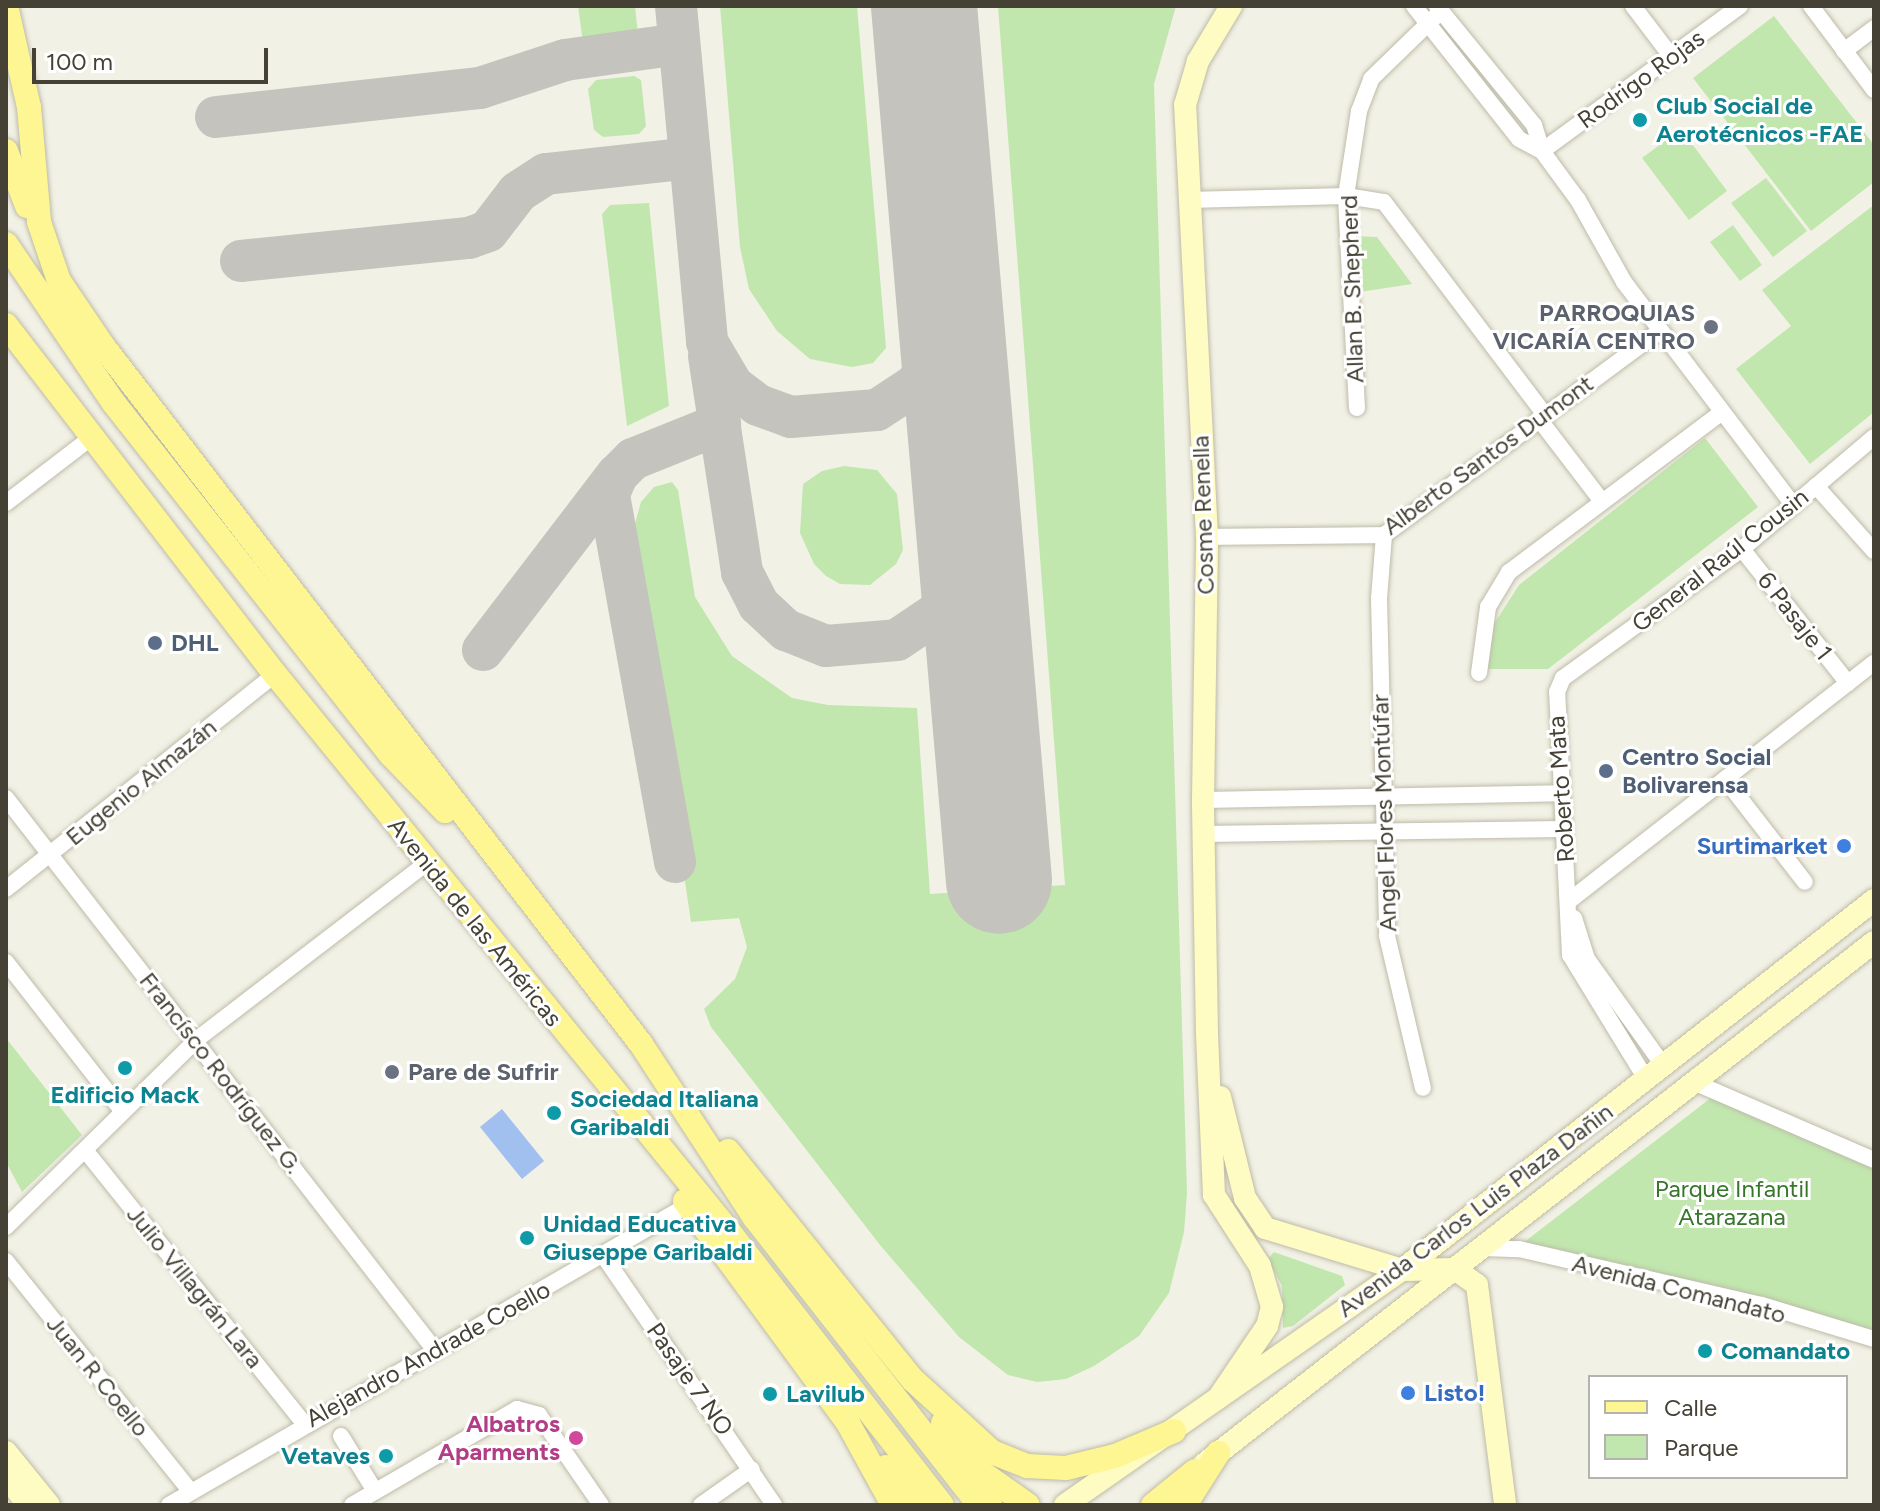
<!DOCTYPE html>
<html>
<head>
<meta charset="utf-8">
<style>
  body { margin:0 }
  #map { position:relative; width:1880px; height:1511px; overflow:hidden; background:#f2f1e5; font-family:Figtree,sans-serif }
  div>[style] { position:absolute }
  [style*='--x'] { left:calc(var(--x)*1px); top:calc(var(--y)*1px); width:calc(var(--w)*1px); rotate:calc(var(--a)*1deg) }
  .green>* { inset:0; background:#c1e7ae }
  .water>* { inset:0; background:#a1bfef }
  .taxiway>* { height:42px; margin:-21px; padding:0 21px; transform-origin:21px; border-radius:21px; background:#c4c3bd }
  .runway>* { height:106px; margin:-53px; padding:0 53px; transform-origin:53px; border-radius:53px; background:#c4c3bd }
  .roads { filter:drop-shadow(0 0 2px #bebba8) drop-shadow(0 0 2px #bebba8) }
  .street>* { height:16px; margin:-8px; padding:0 8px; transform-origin:8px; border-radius:8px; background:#fff }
  .secondary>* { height:22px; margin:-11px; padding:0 11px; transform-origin:11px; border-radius:11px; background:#fefcc3 }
  .primary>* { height:24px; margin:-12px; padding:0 12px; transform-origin:12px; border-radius:12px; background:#fdf693 }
  .dots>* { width:22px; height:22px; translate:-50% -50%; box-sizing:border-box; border:4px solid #fff; border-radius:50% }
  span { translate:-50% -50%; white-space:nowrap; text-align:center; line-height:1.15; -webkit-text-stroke:6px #fff; paint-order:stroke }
  .street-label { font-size:24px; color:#454235 }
  .culture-label { font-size:24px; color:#0d838f; font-weight:700 }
  .left { translate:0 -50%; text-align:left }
  .right { translate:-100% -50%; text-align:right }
  .worship-label { font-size:24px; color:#5b616d; font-weight:700 }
  .service-label { font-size:24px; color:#4e5e75; font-weight:700 }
  .shop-label { font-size:24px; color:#366cbe; font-weight:700 }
  .park-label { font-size:24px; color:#357629 }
  .hotel-label { font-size:24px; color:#b23c85; font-weight:700 }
  .frame { position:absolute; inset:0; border:8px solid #454235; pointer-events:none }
  .legend { position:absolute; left:1588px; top:1375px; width:260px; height:104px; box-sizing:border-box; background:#fff; border:2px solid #b5b3ae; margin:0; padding:10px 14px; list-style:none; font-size:24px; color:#454235 }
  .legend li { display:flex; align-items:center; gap:16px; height:40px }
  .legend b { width:40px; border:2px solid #b5b3ae }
  .scale { position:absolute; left:32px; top:48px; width:236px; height:36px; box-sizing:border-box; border:4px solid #454235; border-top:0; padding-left:10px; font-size:24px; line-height:28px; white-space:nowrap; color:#454235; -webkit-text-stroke:6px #fff; paint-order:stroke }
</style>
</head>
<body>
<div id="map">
  <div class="green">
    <i style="clip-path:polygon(578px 6px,635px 6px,638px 34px,583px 43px)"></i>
    <i style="clip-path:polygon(720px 6px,857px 6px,886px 348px,873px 363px,852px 367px,810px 359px,777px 331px,749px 289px,740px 247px)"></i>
    <i style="clip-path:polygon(998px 6px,1176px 6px,1154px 84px,1187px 1193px,1184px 1232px,1169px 1293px,1139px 1336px,1094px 1366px,1066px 1379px,1037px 1382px,1008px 1375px,959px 1337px,880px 1245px,711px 1027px,704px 1009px,735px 979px,747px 947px,739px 918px,691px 922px,633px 531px,641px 502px,654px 487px,672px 482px,678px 490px,695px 597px,732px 656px,792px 698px,828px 705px,917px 708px,930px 894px,1065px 885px)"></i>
    <i style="clip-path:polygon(1774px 16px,1874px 145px,1874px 182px,1811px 231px,1693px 78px)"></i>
    <i style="clip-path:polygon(634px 76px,641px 80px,646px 126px,639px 134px,603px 137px,594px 130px,588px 89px,596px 80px)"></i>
    <i style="clip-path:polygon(1681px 129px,1727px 191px,1689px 220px,1642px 158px)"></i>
    <i style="clip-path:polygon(1766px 178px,1807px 231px,1773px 257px,1731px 203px)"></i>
    <i style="clip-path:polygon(649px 203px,669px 406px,627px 426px,602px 214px,610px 205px)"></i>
    <i style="clip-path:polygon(1874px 205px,1874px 412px,1810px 464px,1736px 369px,1791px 326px,1762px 290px)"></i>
    <i style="clip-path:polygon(1733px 225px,1762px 265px,1740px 281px,1710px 242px)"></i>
    <i style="clip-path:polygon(1353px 236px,1377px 237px,1412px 284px,1360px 292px)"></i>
    <i style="clip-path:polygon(1705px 438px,1758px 507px,1548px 669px,1488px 669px,1494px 624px,1519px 585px)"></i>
    <i style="clip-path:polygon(844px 466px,877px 470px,897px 494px,903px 550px,896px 564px,870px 585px,840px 584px,826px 576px,814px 564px,800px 533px,803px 484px,822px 471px)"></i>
    <i style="clip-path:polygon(6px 1038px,82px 1135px,22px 1192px,6px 1162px)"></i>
    <i style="clip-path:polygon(1716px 1094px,1874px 1162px,1874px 1338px,1518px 1247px)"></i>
    <i style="clip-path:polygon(1274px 1252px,1342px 1276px,1345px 1285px,1293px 1326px,1283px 1328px,1282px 1286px,1268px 1259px)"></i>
  </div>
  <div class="water">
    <i style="clip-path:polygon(502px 1109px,544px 1161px,522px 1179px,480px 1127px)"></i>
  </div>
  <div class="taxiway">
    <i style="--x:676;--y:6;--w:337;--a:84.7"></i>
    <i style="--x:707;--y:342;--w:51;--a:59.4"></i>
    <i style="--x:733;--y:386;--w:31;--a:37"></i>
    <i style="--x:758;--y:405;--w:35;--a:20"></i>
    <i style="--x:791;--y:417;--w:86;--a:-4.7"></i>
    <i style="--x:877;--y:410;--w:45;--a:-33.3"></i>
    <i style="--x:915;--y:385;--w:26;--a:-51"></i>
    <i style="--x:931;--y:365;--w:44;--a:-68.7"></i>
    <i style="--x:947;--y:324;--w:31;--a:-86"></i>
    <i style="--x:216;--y:117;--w:266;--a:-6.3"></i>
    <i style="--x:480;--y:88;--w:89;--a:-18.2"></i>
    <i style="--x:565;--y:60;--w:115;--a:-8"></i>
    <i style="--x:241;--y:261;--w:229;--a:-5.8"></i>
    <i style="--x:469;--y:238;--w:20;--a:-20"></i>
    <i style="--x:488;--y:231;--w:49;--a:-52.4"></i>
    <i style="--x:518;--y:192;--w:33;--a:-33"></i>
    <i style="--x:546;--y:174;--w:145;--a:-6.3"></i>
    <i style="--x:709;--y:356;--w:219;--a:81.3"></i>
    <i style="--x:742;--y:572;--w:37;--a:63"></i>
    <i style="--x:759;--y:605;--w:37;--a:43"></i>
    <i style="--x:786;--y:630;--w:43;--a:21.8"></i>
    <i style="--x:826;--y:646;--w:71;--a:-4.8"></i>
    <i style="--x:897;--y:640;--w:55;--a:-34"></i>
    <i style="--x:943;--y:609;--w:42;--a:-63.4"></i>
    <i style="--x:962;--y:571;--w:37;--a:-77"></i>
    <i style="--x:483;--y:650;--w:220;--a:-52.6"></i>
    <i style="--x:675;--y:862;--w:374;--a:-100.2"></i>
    <i style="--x:609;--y:494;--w:21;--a:-67"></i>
    <i style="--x:617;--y:475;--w:23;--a:-45"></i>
    <i style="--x:633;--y:459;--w:94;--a:-21.9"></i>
  </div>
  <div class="runway">
    <i style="--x:924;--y:6;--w:878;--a:85.1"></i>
  </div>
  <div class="roads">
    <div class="street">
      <i style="--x:1414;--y:6;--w:169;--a:51.7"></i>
      <i style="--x:1519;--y:139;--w:26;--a:28"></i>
      <i style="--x:1542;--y:151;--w:27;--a:-107"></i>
      <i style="--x:1534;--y:125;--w:154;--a:-129.2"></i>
      <i style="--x:1633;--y:6;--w:63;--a:52.8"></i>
      <i style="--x:1740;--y:6;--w:245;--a:143.8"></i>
      <i style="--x:1542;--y:151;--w:61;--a:53.7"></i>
      <i style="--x:1578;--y:200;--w:94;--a:60.7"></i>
      <i style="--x:1624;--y:282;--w:280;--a:52.8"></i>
      <i style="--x:1811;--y:6;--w:105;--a:53.1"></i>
      <i style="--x:1844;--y:51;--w:38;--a:-37"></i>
      <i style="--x:1187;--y:200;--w:159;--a:-1.4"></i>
      <i style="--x:1346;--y:196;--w:38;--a:9"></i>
      <i style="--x:1384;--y:202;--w:267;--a:52.9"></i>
      <i style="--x:1357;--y:408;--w:212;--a:-93"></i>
      <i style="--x:1346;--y:196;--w:86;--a:-81.3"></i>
      <i style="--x:1359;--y:111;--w:34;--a:-69"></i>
      <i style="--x:1371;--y:79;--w:98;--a:-44.2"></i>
      <i style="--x:1539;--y:419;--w:102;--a:52.6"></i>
      <i style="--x:1816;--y:486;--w:87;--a:48.3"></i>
      <i style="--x:6;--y:503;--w:108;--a:-37.5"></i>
      <i style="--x:1384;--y:535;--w:63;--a:94.5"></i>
      <i style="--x:1379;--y:598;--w:338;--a:88.6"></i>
      <i style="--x:1387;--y:936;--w:156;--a:76.7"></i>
      <i style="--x:1207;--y:537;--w:177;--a:-0.6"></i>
      <i style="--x:1384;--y:535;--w:343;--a:-36.5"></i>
      <i style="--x:1742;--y:549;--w:171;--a:51.7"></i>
      <i style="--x:1479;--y:673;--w:67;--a:-82.2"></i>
      <i style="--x:1488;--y:607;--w:41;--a:-59"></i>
      <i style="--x:1509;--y:572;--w:265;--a:-36.9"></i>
      <i style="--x:1725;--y:779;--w:130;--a:52.2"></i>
      <i style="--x:6;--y:798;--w:698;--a:52.16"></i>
      <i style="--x:1203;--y:800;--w:358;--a:-1.1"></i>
      <i style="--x:1203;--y:834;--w:360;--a:-0.8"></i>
      <i style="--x:6;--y:889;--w:344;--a:-38.6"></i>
      <i style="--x:1569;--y:901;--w:387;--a:-38"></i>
      <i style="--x:1574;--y:918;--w:43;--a:72.4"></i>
      <i style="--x:1587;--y:959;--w:130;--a:54.4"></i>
      <i style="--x:6;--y:962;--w:190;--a:52"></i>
      <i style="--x:1646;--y:1079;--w:145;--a:-121.5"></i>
      <i style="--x:1570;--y:955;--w:263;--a:-92.8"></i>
      <i style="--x:1557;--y:692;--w:15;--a:-67"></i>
      <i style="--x:1563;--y:678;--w:221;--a:-35.8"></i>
      <i style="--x:1742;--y:549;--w:173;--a:-40.3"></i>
      <i style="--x:1696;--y:1083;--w:194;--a:23.4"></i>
      <i style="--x:85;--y:1150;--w:350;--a:51.3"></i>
      <i style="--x:6;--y:1227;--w:267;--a:-44.5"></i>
      <i style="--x:196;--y:1040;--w:292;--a:-37.5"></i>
      <i style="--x:1483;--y:1248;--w:36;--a:2"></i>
      <i style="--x:1519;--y:1249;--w:249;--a:13"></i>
      <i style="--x:1762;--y:1305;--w:117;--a:16.9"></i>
      <i style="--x:603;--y:1255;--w:303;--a:55.6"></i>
      <i style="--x:6;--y:1261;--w:296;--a:51.3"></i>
      <i style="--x:341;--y:1436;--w:65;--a:58.3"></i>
      <i style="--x:169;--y:1505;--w:599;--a:-30.03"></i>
      <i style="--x:352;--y:1505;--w:191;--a:-30.2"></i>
      <i style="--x:517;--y:1409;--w:23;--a:15"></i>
      <i style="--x:539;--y:1415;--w:109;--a:55.4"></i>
      <i style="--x:701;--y:1505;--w:62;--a:-35.2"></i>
    </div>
    <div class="secondary">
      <i style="--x:1220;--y:1097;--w:104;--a:76.1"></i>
      <i style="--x:1245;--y:1198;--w:36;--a:56"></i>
      <i style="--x:1265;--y:1228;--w:143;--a:17"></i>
      <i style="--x:1402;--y:1270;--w:53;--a:-1.1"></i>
      <i style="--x:1455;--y:1269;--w:27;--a:36"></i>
      <i style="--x:1477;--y:1285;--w:222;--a:82.7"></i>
      <i style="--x:1219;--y:1397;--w:86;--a:-55.9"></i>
      <i style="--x:1267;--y:1326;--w:20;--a:-75"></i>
      <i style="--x:1272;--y:1307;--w:43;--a:-106.3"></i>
      <i style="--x:1260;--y:1266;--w:85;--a:-122.9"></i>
      <i style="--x:1214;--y:1195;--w:161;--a:-92.5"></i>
      <i style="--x:1207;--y:1034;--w:234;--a:-91"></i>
      <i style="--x:1203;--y:800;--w:263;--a:-89.1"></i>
      <i style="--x:1207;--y:537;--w:433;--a:-92.9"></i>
      <i style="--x:1185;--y:105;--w:46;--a:-73.5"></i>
      <i style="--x:1198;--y:61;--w:64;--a:-59"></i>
      <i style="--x:6;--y:1452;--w:68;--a:50.9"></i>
      <i style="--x:1204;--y:1464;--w:849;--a:-37.92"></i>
      <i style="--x:6;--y:1476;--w:36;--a:53"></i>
      <i style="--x:1065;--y:1505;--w:411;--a:-34.9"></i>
      <i style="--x:1402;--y:1270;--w:600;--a:-38.09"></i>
    </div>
    <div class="primary">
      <i style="--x:6;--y:6;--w:104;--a:77.2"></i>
      <i style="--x:29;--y:107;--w:115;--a:85"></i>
      <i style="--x:39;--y:222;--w:62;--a:71.3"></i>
      <i style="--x:59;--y:281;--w:78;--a:55.9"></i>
      <i style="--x:103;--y:346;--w:881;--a:52.38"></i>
      <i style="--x:641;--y:1044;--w:208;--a:56.8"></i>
      <i style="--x:755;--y:1218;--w:364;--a:52"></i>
      <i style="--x:6;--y:151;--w:59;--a:69.1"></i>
      <i style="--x:6;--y:244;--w:191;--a:55.9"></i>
      <i style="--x:113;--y:402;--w:449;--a:51.8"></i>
      <i style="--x:391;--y:755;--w:78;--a:46"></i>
      <i style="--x:6;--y:325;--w:441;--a:52.4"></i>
      <i style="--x:275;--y:674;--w:722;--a:50.84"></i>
      <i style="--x:731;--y:1234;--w:343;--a:52.1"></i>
      <i style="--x:728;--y:1151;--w:294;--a:51.1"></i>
      <i style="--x:913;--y:1380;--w:107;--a:42.3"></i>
      <i style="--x:992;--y:1452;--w:38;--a:22"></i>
      <i style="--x:1027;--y:1466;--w:39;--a:3"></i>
      <i style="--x:1066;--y:1468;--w:50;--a:-13.8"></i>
      <i style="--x:1115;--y:1456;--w:64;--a:-23"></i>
      <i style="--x:685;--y:1201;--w:275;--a:53.7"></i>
      <i style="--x:848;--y:1423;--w:94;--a:61.2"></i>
      <i style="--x:943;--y:1423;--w:74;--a:52.7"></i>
      <i style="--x:988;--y:1482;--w:23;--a:85"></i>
      <i style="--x:886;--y:1467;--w:47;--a:53.6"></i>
      <i style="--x:981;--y:1472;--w:57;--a:35.1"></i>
      <i style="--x:1153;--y:1505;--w:54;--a:-39"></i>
      <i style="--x:1185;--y:1505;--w:62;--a:-57.6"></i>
    </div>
  </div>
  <div class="dots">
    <i style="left:1640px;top:120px;background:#0f9aa8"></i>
    <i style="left:1711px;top:327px;background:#6b7280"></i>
    <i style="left:155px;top:643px;background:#5c6f8a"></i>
    <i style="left:1606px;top:771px;background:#5c6f8a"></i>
    <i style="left:1844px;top:846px;background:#3f7fe0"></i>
    <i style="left:125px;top:1068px;background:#0f9aa8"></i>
    <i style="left:392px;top:1072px;background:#6b7280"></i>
    <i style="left:554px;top:1113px;background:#0f9aa8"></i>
    <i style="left:527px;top:1238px;background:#0f9aa8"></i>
    <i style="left:1705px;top:1351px;background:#0f9aa8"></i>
    <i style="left:1408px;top:1393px;background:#3f7fe0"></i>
    <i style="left:770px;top:1394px;background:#0f9aa8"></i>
    <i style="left:576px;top:1438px;background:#d1479c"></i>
    <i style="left:386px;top:1456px;background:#0f9aa8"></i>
  </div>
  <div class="street-label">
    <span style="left:1641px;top:79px;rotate:-36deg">Rodrigo Rojas</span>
    <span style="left:1352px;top:289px;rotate:-92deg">Allan B. Shepherd</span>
    <span style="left:1488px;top:455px;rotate:-36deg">Alberto Santos Dumont</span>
    <span style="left:1203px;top:515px;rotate:-92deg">Cosme Renella</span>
    <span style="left:1720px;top:560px;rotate:-38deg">General Raúl Cousin</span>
    <span style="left:1795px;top:616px;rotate:52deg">6 Pasaje 1</span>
    <span style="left:141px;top:782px;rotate:-39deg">Eugenio Almazán</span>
    <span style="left:1561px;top:789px;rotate:-94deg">Roberto Mata</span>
    <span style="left:1384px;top:813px;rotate:-92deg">Angel Flores Montúfar</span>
    <span style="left:475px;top:922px;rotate:51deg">Avenida de las Américas</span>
    <span style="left:221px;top:1073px;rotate:52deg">Francísco Rodríguez G.</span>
    <span style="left:1475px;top:1210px;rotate:-37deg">Avenida Carlos Luis Plaza Dañin</span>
    <span style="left:195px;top:1287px;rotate:51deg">Julio Villagrán Lara</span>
    <span style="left:1679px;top:1289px;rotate:14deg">Avenida Comandato</span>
    <span style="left:428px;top:1354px;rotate:-29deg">Alejandro Andrade Coello</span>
    <span style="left:98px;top:1376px;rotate:51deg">Juan R Coello</span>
    <span style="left:690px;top:1379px;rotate:55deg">Pasaje 7 NO</span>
  </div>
  <div class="culture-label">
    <span class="left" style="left:1656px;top:120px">Club Social de<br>Aerotécnicos -FAE</span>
    <span style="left:125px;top:1095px">Edificio Mack</span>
    <span class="left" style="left:570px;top:1113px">Sociedad Italiana<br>Garibaldi</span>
    <span class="left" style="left:543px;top:1238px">Unidad Educativa<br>Giuseppe Garibaldi</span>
    <span class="left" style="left:1721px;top:1351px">Comandato</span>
    <span class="left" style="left:786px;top:1394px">Lavilub</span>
    <span class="right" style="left:370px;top:1456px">Vetaves</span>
  </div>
  <div class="worship-label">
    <span class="right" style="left:1695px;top:327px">PARROQUIAS<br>VICARÍA CENTRO</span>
    <span class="left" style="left:408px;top:1072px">Pare de Sufrir</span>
  </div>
  <div class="service-label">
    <span class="left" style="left:171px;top:643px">DHL</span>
    <span class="left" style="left:1622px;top:771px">Centro Social<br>Bolivarensa</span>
  </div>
  <div class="shop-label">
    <span class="right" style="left:1828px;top:846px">Surtimarket</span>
    <span class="left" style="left:1424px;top:1393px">Listo!</span>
  </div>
  <div class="park-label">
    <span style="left:1732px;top:1203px">Parque Infantil<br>Atarazana</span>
  </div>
  <div class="hotel-label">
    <span class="right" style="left:560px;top:1438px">Albatros<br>Aparments</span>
  </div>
  <div class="frame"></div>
  <ul class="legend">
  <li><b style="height:10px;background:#fdf693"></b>Calle</li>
  <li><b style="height:22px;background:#c1e7ae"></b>Parque</li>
  </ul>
  <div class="scale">100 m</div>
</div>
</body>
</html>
